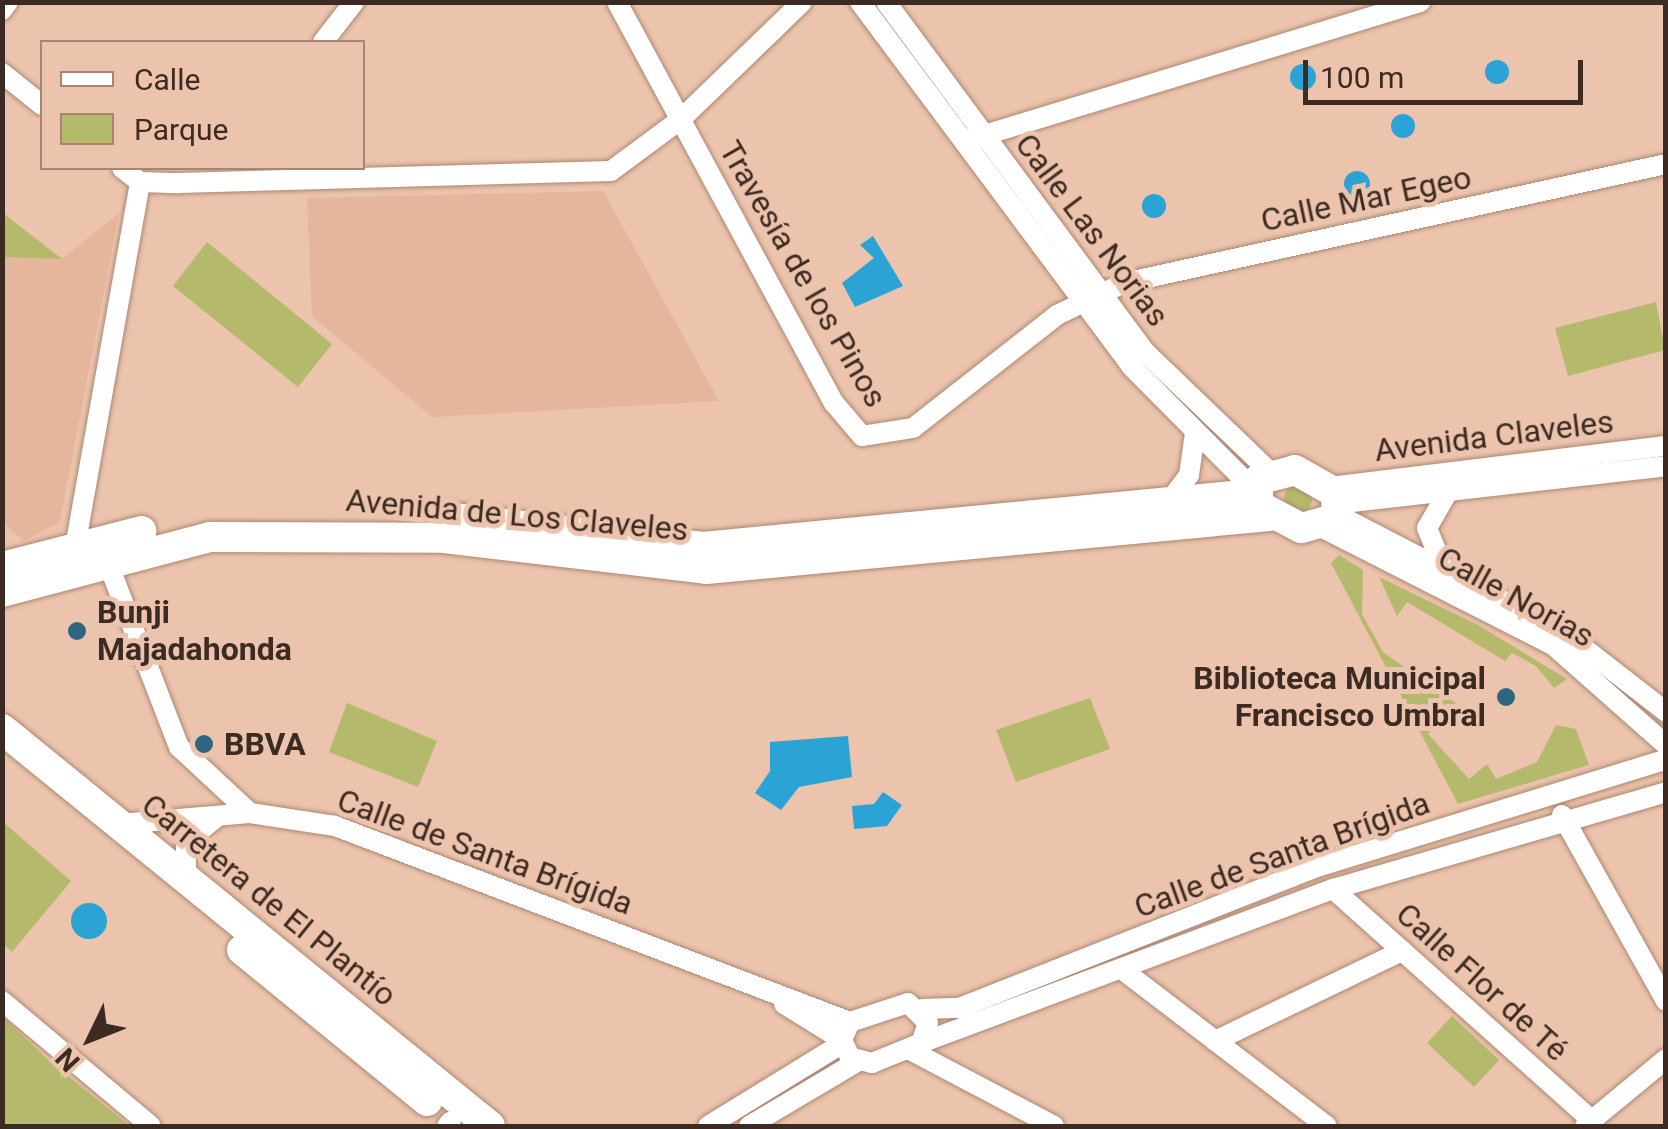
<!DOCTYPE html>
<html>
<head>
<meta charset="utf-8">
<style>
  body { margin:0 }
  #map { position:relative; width:1668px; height:1129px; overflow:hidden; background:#ecc3ac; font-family:Roboto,sans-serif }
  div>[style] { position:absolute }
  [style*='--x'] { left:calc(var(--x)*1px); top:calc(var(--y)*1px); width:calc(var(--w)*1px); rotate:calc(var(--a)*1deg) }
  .built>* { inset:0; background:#e5b59c }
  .green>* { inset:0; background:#b5b96c }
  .round { border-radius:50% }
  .water>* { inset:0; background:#2ba3d4 }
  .roads { filter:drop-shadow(0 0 2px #ad8772) drop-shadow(0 0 2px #ad8772) }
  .street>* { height:20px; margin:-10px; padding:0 10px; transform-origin:10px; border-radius:10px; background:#fff }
  .secondary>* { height:30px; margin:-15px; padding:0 15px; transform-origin:15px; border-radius:15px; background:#fff }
  .dots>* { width:28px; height:28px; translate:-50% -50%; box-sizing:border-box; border:5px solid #ecc3ac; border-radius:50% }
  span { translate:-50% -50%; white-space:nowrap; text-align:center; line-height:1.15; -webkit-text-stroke:10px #ecc3ac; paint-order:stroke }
  .street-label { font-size:32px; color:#3b2b23 }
  .poi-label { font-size:32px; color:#3b2b23; font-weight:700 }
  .left { translate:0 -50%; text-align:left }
  .right { translate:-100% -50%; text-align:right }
  .frame { position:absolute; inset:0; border:5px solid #3b2b23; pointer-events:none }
  .legend { position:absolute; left:40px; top:40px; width:325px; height:130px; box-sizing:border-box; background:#ecc3ac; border:2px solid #a58675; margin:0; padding:12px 18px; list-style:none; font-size:30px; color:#3b2b23 }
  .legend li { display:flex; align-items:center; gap:20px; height:50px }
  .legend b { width:50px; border:2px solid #a58675 }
  .north { position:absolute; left:40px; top:989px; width:100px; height:100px; -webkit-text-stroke:8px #ecc3ac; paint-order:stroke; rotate:227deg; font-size:28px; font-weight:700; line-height:40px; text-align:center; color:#3b2b23 }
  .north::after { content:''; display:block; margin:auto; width:35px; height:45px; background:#3b2b23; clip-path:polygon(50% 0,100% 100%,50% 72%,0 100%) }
  .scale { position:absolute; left:1303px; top:60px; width:280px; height:45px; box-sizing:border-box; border:5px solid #3b2b23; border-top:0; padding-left:12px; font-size:30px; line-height:35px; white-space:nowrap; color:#3b2b23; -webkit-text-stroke:8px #ecc3ac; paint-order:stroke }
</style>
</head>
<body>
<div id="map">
  <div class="built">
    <i style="clip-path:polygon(603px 191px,719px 401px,432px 417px,312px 316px,307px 198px)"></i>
    <i style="clip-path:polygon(119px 213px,60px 522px,24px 541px,3px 523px,3px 257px,62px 259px)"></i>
  </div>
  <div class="green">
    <i style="clip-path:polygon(2px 213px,3px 213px,62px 259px,3px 257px)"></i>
    <i style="clip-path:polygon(207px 242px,332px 344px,298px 387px,173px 286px)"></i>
    <i style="clip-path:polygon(1656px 302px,1665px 350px,1568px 376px,1555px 328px)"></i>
    <i class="round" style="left:1284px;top:485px;width:28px;height:28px"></i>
    <i style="clip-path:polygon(1339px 555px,1363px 570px,1362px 614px,1383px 652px,1457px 704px,1428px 734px,1469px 779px,1487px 764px,1496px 779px,1537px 762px,1556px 725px,1576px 729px,1589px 765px,1458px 804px,1331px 563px)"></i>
    <i style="clip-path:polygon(1379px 577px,1478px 625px,1567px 679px,1554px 688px,1536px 666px,1512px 653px,1505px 661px,1407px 602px,1397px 616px)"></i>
    <i style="clip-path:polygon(1090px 698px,1110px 749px,1016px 782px,996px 730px)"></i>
    <i style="clip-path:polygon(347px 703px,437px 741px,418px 787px,329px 752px)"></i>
    <i style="clip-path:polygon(3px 822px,71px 881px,12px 952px,3px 944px)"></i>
    <i style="clip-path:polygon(1452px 1016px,1499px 1060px,1474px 1087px,1427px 1043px)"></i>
    <i style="clip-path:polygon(3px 1017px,49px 1061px,130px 1126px,3px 1126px)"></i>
  </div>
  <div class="water">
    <i class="round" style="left:1485px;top:60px;width:24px;height:24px"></i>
    <i class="round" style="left:1290px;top:64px;width:26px;height:26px"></i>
    <i class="round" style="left:1391px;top:114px;width:24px;height:24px"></i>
    <i class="round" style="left:1344px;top:171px;width:26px;height:26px"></i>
    <i class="round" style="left:1142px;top:194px;width:24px;height:24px"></i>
    <i style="clip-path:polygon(873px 236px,903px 286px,855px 307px,842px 283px,874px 258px,860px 245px)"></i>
    <i style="clip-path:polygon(848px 736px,852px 777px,799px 787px,781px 810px,755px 793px,770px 771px,770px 742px)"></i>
    <i style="clip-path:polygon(883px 792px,902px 805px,887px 826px,854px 829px,852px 806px,874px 804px)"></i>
    <i class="round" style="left:71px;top:903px;width:36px;height:36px"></i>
  </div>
  <div class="roads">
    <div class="street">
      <i style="--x:617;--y:2;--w:456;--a:61.6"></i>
      <i style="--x:834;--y:403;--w:43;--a:49.7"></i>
      <i style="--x:862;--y:436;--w:52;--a:-8.9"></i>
      <i style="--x:913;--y:428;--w:183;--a:-38.1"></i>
      <i style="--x:1057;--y:315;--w:74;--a:-25.5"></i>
      <i style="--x:1124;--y:283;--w:555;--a:-12.38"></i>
      <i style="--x:860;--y:2;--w:454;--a:53.3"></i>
      <i style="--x:1131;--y:366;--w:173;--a:45.2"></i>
      <i style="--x:886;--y:2;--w:435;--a:53.5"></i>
      <i style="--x:1145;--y:352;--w:175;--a:43.8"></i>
      <i style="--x:2;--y:10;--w:10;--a:-53"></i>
      <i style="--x:323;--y:42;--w:51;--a:-52.2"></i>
      <i style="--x:2;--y:73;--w:51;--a:38.7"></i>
      <i style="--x:975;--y:138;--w:466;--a:-17"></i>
      <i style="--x:122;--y:168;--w:23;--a:38"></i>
      <i style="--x:140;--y:182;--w:38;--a:2"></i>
      <i style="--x:178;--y:183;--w:433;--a:-1.6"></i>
      <i style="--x:611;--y:171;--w:87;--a:-36.6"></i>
      <i style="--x:681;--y:119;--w:168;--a:-44"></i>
      <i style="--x:1330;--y:487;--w:338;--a:-7"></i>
      <i style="--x:1168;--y:503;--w:35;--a:-53"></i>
      <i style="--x:1189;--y:475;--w:42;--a:-81.9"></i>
      <i style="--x:1343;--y:503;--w:325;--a:-6.5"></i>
      <i style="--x:1340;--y:516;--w:250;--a:27.4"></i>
      <i style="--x:1562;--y:631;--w:132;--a:37.9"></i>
      <i style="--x:1319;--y:526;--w:263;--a:27"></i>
      <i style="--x:1553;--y:645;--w:151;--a:41.5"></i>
      <i style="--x:76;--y:542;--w:366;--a:-79.9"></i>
      <i style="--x:106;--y:558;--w:203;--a:68.9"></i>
      <i style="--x:179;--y:747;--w:97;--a:42.9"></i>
      <i style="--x:1442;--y:565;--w:40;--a:-112"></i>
      <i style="--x:1427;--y:528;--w:39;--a:-60"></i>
      <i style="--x:1562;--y:815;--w:213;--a:60.8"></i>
      <i style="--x:119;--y:824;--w:131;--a:-4.8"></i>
      <i style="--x:250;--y:813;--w:86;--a:8.7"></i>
      <i style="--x:335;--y:826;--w:551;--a:20.84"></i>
      <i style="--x:186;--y:880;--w:38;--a:-90"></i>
      <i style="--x:186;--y:842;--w:40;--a:-39"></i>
      <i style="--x:1333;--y:889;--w:346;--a:41.8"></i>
      <i style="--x:1124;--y:971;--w:255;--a:37.4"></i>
      <i style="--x:2;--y:1001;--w:194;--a:40"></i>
      <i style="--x:908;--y:1003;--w:28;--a:45"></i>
      <i style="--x:928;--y:1023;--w:21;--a:109"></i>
      <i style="--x:921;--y:1043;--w:53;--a:157.8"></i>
      <i style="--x:872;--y:1063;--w:23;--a:-165"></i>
      <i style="--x:850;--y:1057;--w:19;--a:-115"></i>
      <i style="--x:842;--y:1040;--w:20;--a:-66"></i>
      <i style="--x:850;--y:1022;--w:61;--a:-18.1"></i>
      <i style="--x:784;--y:1004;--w:68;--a:31.8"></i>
      <i style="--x:922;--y:1009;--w:37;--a:-2"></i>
      <i style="--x:959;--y:1008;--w:388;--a:-21.5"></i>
      <i style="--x:1320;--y:866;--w:361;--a:-17.1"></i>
      <i style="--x:1215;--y:1041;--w:208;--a:-25.7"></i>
      <i style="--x:921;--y:1043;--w:440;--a:-20.5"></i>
      <i style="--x:1333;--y:889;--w:347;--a:-16.2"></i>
      <i style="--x:908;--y:1049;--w:165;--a:27.8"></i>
      <i style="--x:447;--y:1126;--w:6;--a:-51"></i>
      <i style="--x:708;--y:1126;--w:158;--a:-31.6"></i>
      <i style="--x:749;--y:1126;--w:126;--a:-30.7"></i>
      <i style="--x:1585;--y:1126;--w:105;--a:-39.6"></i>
    </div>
    <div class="secondary">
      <i style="--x:1295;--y:470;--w:47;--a:29.3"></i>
      <i style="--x:1336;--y:493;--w:25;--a:88"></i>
      <i style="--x:1337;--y:518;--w:37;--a:164"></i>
      <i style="--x:1301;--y:528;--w:49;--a:-151.9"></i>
      <i style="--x:1258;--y:505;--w:25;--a:-90"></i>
      <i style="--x:1258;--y:480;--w:38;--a:-15"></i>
      <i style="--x:445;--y:517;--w:260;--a:6.6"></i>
      <i style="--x:703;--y:547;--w:553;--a:-5.5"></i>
      <i style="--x:2;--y:567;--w:144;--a:-14.5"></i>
      <i style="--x:2;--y:592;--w:215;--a:-14.8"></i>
      <i style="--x:210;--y:537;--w:234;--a:0.2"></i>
      <i style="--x:444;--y:538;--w:264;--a:6.7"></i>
      <i style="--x:706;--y:569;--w:566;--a:-5.37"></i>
      <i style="--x:2;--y:729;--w:629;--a:39.13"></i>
      <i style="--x:242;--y:950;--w:239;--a:39.2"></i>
    </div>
  </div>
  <div class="dots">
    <i style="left:77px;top:631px;background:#2e6680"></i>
    <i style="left:1506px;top:697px;background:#2e6680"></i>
    <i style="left:204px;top:744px;background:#2e6680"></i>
  </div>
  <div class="street-label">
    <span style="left:1366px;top:199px;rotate:-12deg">Calle Mar Egeo</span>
    <span style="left:1092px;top:230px;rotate:53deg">Calle Las Norias</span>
    <span style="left:803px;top:274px;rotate:60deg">Travesía de los Pinos</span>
    <span style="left:1494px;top:436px;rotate:-7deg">Avenida Claveles</span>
    <span style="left:517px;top:515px;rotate:5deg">Avenida de Los Claveles</span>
    <span style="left:1516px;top:597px;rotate:29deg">Calle Norias</span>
    <span style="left:485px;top:852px;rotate:20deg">Calle de Santa Brígida</span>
    <span style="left:1282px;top:855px;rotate:-20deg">Calle de Santa Brígida</span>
    <span style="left:269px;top:900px;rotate:39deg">Carretera de El Plantío</span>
    <span style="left:1482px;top:982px;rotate:42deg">Calle Flor de Té</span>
  </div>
  <div class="poi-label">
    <span class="left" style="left:97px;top:631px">Bunji<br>Majadahonda</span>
    <span class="right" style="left:1486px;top:697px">Biblioteca Municipal<br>Francisco Umbral</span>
    <span class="left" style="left:224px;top:744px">BBVA</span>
  </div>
  <div class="frame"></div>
  <ul class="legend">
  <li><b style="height:12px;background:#fff"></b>Calle</li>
  <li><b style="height:28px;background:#b5b96c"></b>Parque</li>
  </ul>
  <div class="north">N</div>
  <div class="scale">100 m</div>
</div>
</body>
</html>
